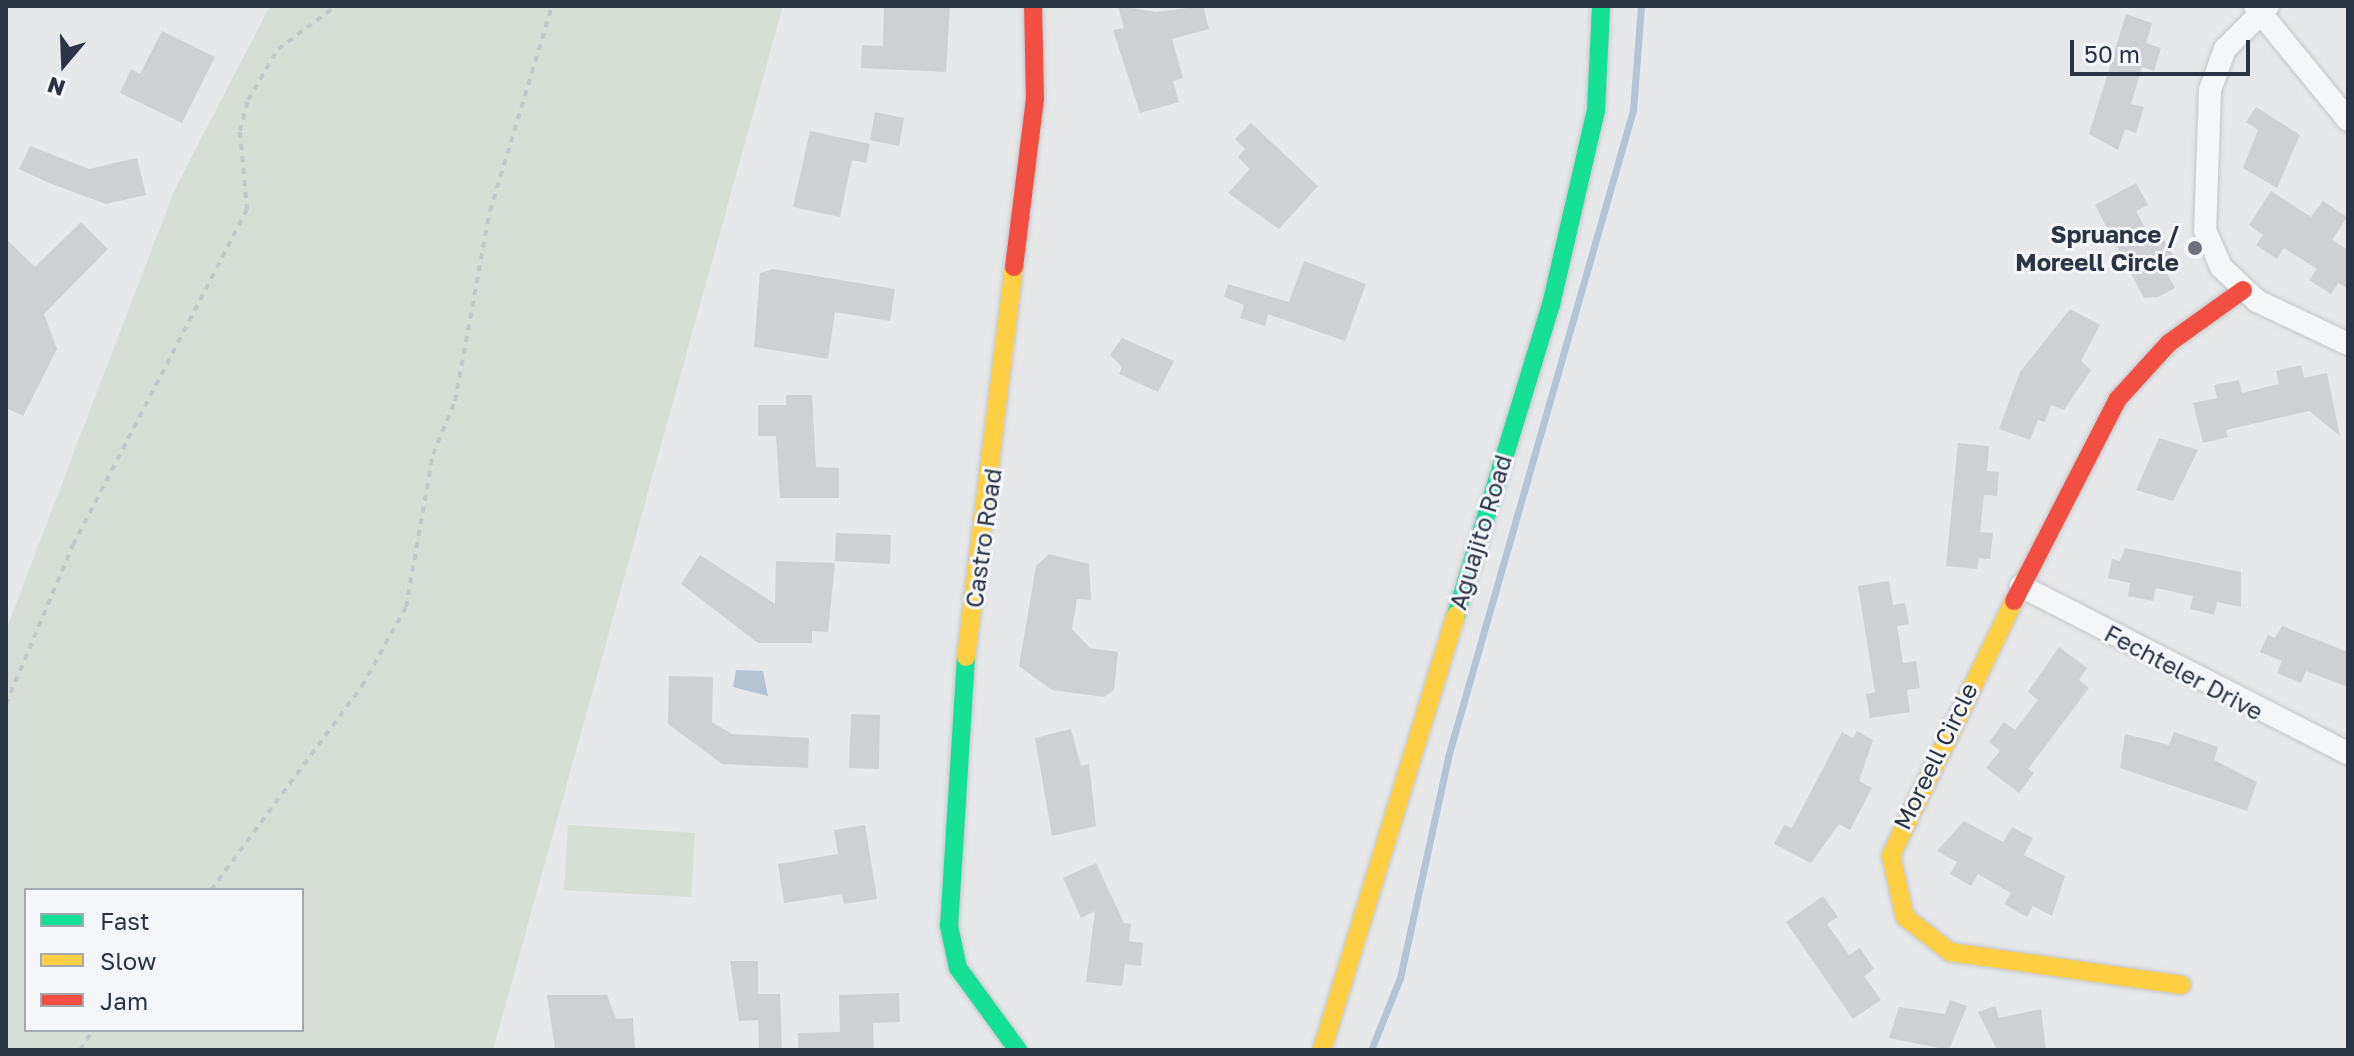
<!DOCTYPE html>
<html>
<head>
<meta charset="utf-8">
<style>
  body { margin:0 }
  #map { position:relative; width:2354px; height:1056px; overflow:hidden; background:#e6e8ea; font-family:"Golos Text",sans-serif }
  div>[style] { position:absolute }
  [style*='--x'] { left:calc(var(--x)*1px); top:calc(var(--y)*1px); width:calc(var(--w)*1px); rotate:calc(var(--a)*1deg) }
  .green>* { inset:0; background:#d6ded6 }
  .water>* { inset:0; background:#b4c4d5 }
  .stream>* { height:7px; margin:-3.5px; padding:0 3.5px; transform-origin:3.5px; border-radius:3.5px; background:#b4c4d5 }
  .building>* { inset:0; background:#ced0d3 }
  .path>* { height:4px; margin-top:-2px; transform-origin:0; background:repeating-linear-gradient(90deg,#c5c6ca 0 6px,transparent 0 12px) }
  .roads { filter:drop-shadow(0 0 2px #c4c6c8) drop-shadow(0 0 2px #c4c6c8) }
  .street>* { height:22px; margin:-11px; padding:0 11px; transform-origin:11px; border-radius:11px; background:#f5f6f7 }
  .fast>* { height:18px; margin:-9px; padding:0 9px; transform-origin:9px; border-radius:9px; background:#16e098 }
  .slow>* { height:18px; margin:-9px; padding:0 9px; transform-origin:9px; border-radius:9px; background:#ffcf43 }
  .jam>* { height:18px; margin:-9px; padding:0 9px; transform-origin:9px; border-radius:9px; background:#f24e42 }
  .dots>* { width:22px; height:22px; translate:-50% -50%; box-sizing:border-box; border:4px solid #f4f6f9; border-radius:50% }
  span { translate:-50% -50%; white-space:nowrap; text-align:center; line-height:1.15; -webkit-text-stroke:6px #f4f6f9; paint-order:stroke }
  .poi-label { font-size:24px; color:#2b3445; font-weight:700 }
  .right { translate:-100% -50%; text-align:right }
  .street-label { font-size:24px; color:#2b3445 }
  .frame { position:absolute; inset:0; border:8px solid #2b3445; pointer-events:none }
  .legend { position:absolute; left:24px; top:888px; width:280px; height:144px; box-sizing:border-box; background:#f4f6f9; border:2px solid #a4a8b1; margin:0; padding:10px 14px; list-style:none; font-size:24px; color:#2b3445 }
  .legend li { display:flex; align-items:center; gap:16px; height:40px }
  .legend b { width:40px; border:2px solid #a4a8b1 }
  .north { position:absolute; left:24px; top:24px; width:80px; height:80px; -webkit-text-stroke:6px #f4f6f9; paint-order:stroke; rotate:199deg; font-size:22px; font-weight:700; line-height:32px; text-align:center; color:#2b3445 }
  .north::after { content:''; display:block; margin:auto; width:28px; height:36px; background:#2b3445; clip-path:polygon(50% 0,100% 100%,50% 72%,0 100%) }
  .scale { position:absolute; left:2070px; top:40px; width:180px; height:36px; box-sizing:border-box; border:4px solid #2b3445; border-top:0; padding-left:10px; font-size:24px; line-height:28px; white-space:nowrap; color:#2b3445; -webkit-text-stroke:6px #f4f6f9; paint-order:stroke }
</style>
</head>
<body>
<div id="map">
  <div class="green">
    <i style="clip-path:polygon(evenodd,270px 6px,783px 6px,493px 1050px,6px 1050px,6px 630px,174px 191px,270px 6px,26px 890px,302px 890px,302px 1030px,26px 1030px,26px 890px)"></i>
    <i style="clip-path:polygon(568px 825px,695px 833px,691px 897px,564px 890px)"></i>
  </div>
  <div class="water">
    <i style="clip-path:polygon(736px 670px,763px 671px,768px 696px,733px 687px)"></i>
  </div>
  <div class="stream">
    <i style="--x:1371;--y:1050;--w:78;--a:-68.1"></i>
    <i style="--x:1400;--y:978;--w:226;--a:-77.7"></i>
    <i style="--x:1448;--y:757;--w:673;--a:-74.04"></i>
    <i style="--x:1633;--y:110;--w:104;--a:-85.6"></i>
  </div>
  <div class="building">
    <i style="clip-path:polygon(884px 6px,950px 6px,946px 72px,861px 68px,862px 45px,883px 46px)"></i>
    <i style="clip-path:polygon(1118px 6px,1157px 12px,1203px 6px,1209px 29px,1172px 39px,1183px 78px,1173px 81px,1179px 102px,1140px 113px,1113px 30px,1124px 28px)"></i>
    <i style="clip-path:polygon(2126px 14px,2152px 23px,2146px 43px,2161px 48px,2154px 71px,2142px 67px,2131px 104px,2144px 107px,2136px 133px,2125px 129px,2118px 150px,2089px 134px)"></i>
    <i style="clip-path:polygon(162px 31px,215px 57px,182px 123px,120px 93px,131px 69px,140px 74px)"></i>
    <i style="clip-path:polygon(2256px 107px,2300px 135px,2277px 188px,2243px 168px,2258px 130px,2246px 122px)"></i>
    <i style="clip-path:polygon(875px 112px,904px 118px,899px 146px,870px 140px)"></i>
    <i style="clip-path:polygon(1251px 123px,1318px 186px,1279px 229px,1228px 193px,1250px 169px,1238px 157px,1245px 149px,1235px 139px)"></i>
    <i style="clip-path:polygon(810px 131px,870px 144px,866px 163px,852px 160px,840px 217px,793px 207px)"></i>
    <i style="clip-path:polygon(30px 146px,89px 169px,137px 158px,146px 195px,106px 204px,49px 183px,19px 169px)"></i>
    <i style="clip-path:polygon(2136px 183px,2148px 205px,2136px 211px,2154px 245px,2164px 240px,2176px 261px,2164px 268px,2175px 288px,2158px 297px,2144px 298px,2095px 205px)"></i>
    <i style="clip-path:polygon(2271px 191px,2311px 217px,2323px 201px,2347px 217px,2332px 240px,2348px 250px,2348px 289px,2338px 283px,2331px 294px,2309px 280px,2317px 269px,2284px 248px,2277px 259px,2256px 245px,2263px 235px,2249px 225px)"></i>
    <i style="clip-path:polygon(81px 222px,108px 249px,44px 314px,57px 349px,23px 416px,6px 408px,6px 239px,35px 267px)"></i>
    <i style="clip-path:polygon(1304px 261px,1366px 284px,1345px 341px,1268px 314px,1265px 326px,1240px 318px,1244px 305px,1224px 297px,1228px 284px,1289px 302px)"></i>
    <i style="clip-path:polygon(773px 269px,895px 289px,890px 321px,835px 312px,828px 359px,754px 347px,760px 273px)"></i>
    <i style="clip-path:polygon(2070px 309px,2100px 325px,2081px 361px,2091px 370px,2064px 410px,2051px 405px,2045px 422px,2038px 420px,2030px 440px,1999px 429px,2020px 372px)"></i>
    <i style="clip-path:polygon(1122px 338px,1174px 361px,1158px 392px,1119px 374px,1122px 367px,1110px 355px)"></i>
    <i style="clip-path:polygon(2301px 365px,2304px 378px,2327px 373px,2340px 436px,2309px 411px,2226px 430px,2228px 437px,2203px 443px,2193px 403px,2217px 398px,2214px 385px,2239px 380px,2242px 393px,2279px 384px,2276px 371px)"></i>
    <i style="clip-path:polygon(786px 395px,812px 395px,816px 467px,839px 468px,839px 498px,780px 498px,776px 436px,758px 436px,758px 405px,786px 405px)"></i>
    <i style="clip-path:polygon(2159px 438px,2198px 450px,2173px 501px,2136px 490px)"></i>
    <i style="clip-path:polygon(1958px 443px,1989px 446px,1987px 471px,1999px 472px,1997px 496px,1984px 495px,1980px 532px,1993px 533px,1990px 559px,1979px 558px,1977px 569px,1946px 566px)"></i>
    <i style="clip-path:polygon(836px 533px,891px 535px,890px 564px,835px 561px)"></i>
    <i style="clip-path:polygon(2125px 548px,2241px 572px,2241px 607px,2217px 602px,2214px 615px,2190px 609px,2193px 596px,2156px 588px,2153px 601px,2128px 596px,2130px 583px,2108px 578px,2112px 559px,2120px 561px)"></i>
    <i style="clip-path:polygon(1049px 554px,1089px 564px,1091px 600px,1077px 599px,1072px 629px,1090px 648px,1118px 652px,1114px 690px,1104px 697px,1052px 690px,1019px 666px,1036px 566px)"></i>
    <i style="clip-path:polygon(700px 555px,775px 604px,776px 561px,835px 563px,828px 632px,812px 631px,812px 643px,758px 643px,681px 584px)"></i>
    <i style="clip-path:polygon(1889px 581px,1893px 605px,1905px 603px,1909px 624px,1897px 626px,1903px 663px,1916px 661px,1920px 688px,1907px 690px,1910px 712px,1870px 718px,1866px 694px,1875px 692px,1858px 586px)"></i>
    <i style="clip-path:polygon(2282px 626px,2348px 652px,2348px 687px,2306px 671px,2301px 683px,2277px 673px,2282px 661px,2260px 652px,2268px 635px,2275px 638px)"></i>
    <i style="clip-path:polygon(2059px 647px,2087px 668px,2079px 680px,2089px 688px,2028px 769px,2034px 773px,2019px 793px,1986px 768px,2000px 751px,1989px 742px,2004px 722px,2015px 730px,2038px 700px,2028px 692px)"></i>
    <i style="clip-path:polygon(669px 676px,713px 677px,712px 722px,732px 734px,809px 738px,808px 768px,722px 764px,668px 724px)"></i>
    <i style="clip-path:polygon(851px 714px,880px 715px,879px 769px,849px 768px)"></i>
    <i style="clip-path:polygon(1071px 729px,1081px 766px,1089px 764px,1096px 826px,1052px 836px,1035px 738px)"></i>
    <i style="clip-path:polygon(1857px 731px,1873px 740px,1859px 781px,1872px 788px,1850px 830px,1839px 824px,1811px 863px,1774px 844px,1784px 825px,1792px 828px,1842px 732px,1853px 738px)"></i>
    <i style="clip-path:polygon(2174px 732px,2218px 747px,2214px 760px,2257px 782px,2247px 811px,2120px 768px,2125px 734px,2169px 745px)"></i>
    <i style="clip-path:polygon(1964px 821px,2003px 842px,2012px 827px,2033px 838px,2024px 855px,2065px 876px,2052px 916px,2033px 906px,2027px 917px,2004px 904px,2011px 893px,1978px 874px,1971px 886px,1950px 874px,1957px 862px,1937px 851px)"></i>
    <i style="clip-path:polygon(865px 825px,877px 899px,844px 904px,842px 894px,784px 903px,778px 864px,838px 854px,834px 830px)"></i>
    <i style="clip-path:polygon(1096px 863px,1124px 923px,1131px 924px,1129px 941px,1143px 943px,1141px 966px,1125px 964px,1122px 986px,1086px 982px,1095px 911px,1081px 918px,1063px 878px)"></i>
    <i style="clip-path:polygon(1823px 896px,1838px 917px,1827px 924px,1849px 955px,1860px 948px,1874px 969px,1864px 976px,1881px 1000px,1853px 1019px,1786px 922px)"></i>
    <i style="clip-path:polygon(730px 961px,758px 961px,758px 994px,780px 994px,782px 1050px,759px 1050px,758px 1020px,739px 1021px)"></i>
    <i style="clip-path:polygon(899px 993px,900px 1022px,873px 1023px,874px 1050px,798px 1050px,798px 1033px,840px 1032px,839px 995px)"></i>
    <i style="clip-path:polygon(547px 995px,607px 995px,616px 1019px,633px 1018px,635px 1050px,555px 1049px)"></i>
    <i style="clip-path:polygon(1950px 1000px,1967px 1006px,1949px 1050px,1889px 1038px,1899px 1007px,1945px 1014px)"></i>
    <i style="clip-path:polygon(1995px 1006px,1999px 1018px,2041px 1009px,2046px 1050px,1997px 1050px,1978px 1012px)"></i>
  </div>
  <div class="path">
    <i style="--x:6;--y:704;--w:173;--a:-67.2"></i>
    <i style="--x:73;--y:545;--w:377;--a:-62.6"></i>
    <i style="--x:247;--y:210;--w:79;--a:-95.1"></i>
    <i style="--x:240;--y:131;--w:32;--a:-76"></i>
    <i style="--x:248;--y:100;--w:59;--a:-59.5"></i>
    <i style="--x:278;--y:49;--w:72;--a:-36.6"></i>
    <i style="--x:211;--y:890;--w:254;--a:-53.5"></i>
    <i style="--x:362;--y:686;--w:90;--a:-60.9"></i>
    <i style="--x:406;--y:607;--w:155;--a:-80"></i>
    <i style="--x:433;--y:454;--w:57;--a:-67.5"></i>
    <i style="--x:455;--y:401;--w:193;--a:-79.6"></i>
    <i style="--x:490;--y:211;--w:214;--a:-73.2"></i>
    <i style="--x:80;--y:1050;--w:24;--a:-57"></i>
  </div>
  <div class="roads">
    <div class="street">
      <i style="--x:2255;--y:6;--w:147;--a:50.8"></i>
      <i style="--x:2268;--y:6;--w:61;--a:135"></i>
      <i style="--x:2225;--y:49;--w:44;--a:110.1"></i>
      <i style="--x:2210;--y:90;--w:140;--a:92"></i>
      <i style="--x:2205;--y:230;--w:40;--a:66.6"></i>
      <i style="--x:2221;--y:267;--w:50;--a:43.4"></i>
      <i style="--x:2257;--y:301;--w:101;--a:25.3"></i>
      <i style="--x:2021;--y:586;--w:367;--a:27.1"></i>
    </div>
    <div class="fast">
      <i style="--x:1456;--y:615;--w:324;--a:-73"></i>
      <i style="--x:1551;--y:305;--w:200;--a:-77"></i>
      <i style="--x:1596;--y:110;--w:104;--a:-87.2"></i>
      <i style="--x:966;--y:657;--w:270;--a:93.6"></i>
      <i style="--x:949;--y:926;--w:43;--a:77.9"></i>
      <i style="--x:958;--y:968;--w:102;--a:53.8"></i>
    </div>
    <div class="slow">
      <i style="--x:2014;--y:601;--w:283;--a:115.8"></i>
      <i style="--x:1891;--y:856;--w:63;--a:77.1"></i>
      <i style="--x:1905;--y:917;--w:57;--a:37.9"></i>
      <i style="--x:1950;--y:952;--w:234;--a:8.1"></i>
      <i style="--x:966;--y:657;--w:393;--a:-83"></i>
      <i style="--x:1322;--y:1050;--w:455;--a:-72.9"></i>
    </div>
    <div class="jam">
      <i style="--x:1014;--y:267;--w:169;--a:-82.9"></i>
      <i style="--x:1035;--y:99;--w:93;--a:-91.2"></i>
      <i style="--x:2014;--y:601;--w:227;--a:-62.8"></i>
      <i style="--x:2118;--y:399;--w:76;--a:-47.7"></i>
      <i style="--x:2169;--y:343;--w:91;--a:-35.6"></i>
    </div>
  </div>
  <div class="dots">
    <i style="left:2195px;top:248px;background:#6c737f"></i>
  </div>
  <div class="poi-label">
    <span class="right" style="left:2179px;top:248px">Spruance /<br>Moreell Circle</span>
  </div>
  <div class="street-label">
    <span style="left:1480px;top:532px;rotate:-73deg">Aguajito Road</span>
    <span style="left:983px;top:538px;rotate:-82deg">Castro Road</span>
    <span style="left:2184px;top:672px;rotate:28deg">Fechteler Drive</span>
    <span style="left:1935px;top:756px;rotate:-64deg">Moreell Circle</span>
  </div>
  <div class="frame"></div>
  <ul class="legend">
  <li><b style="height:10px;background:#16e098"></b>Fast</li>
  <li><b style="height:10px;background:#ffcf43"></b>Slow</li>
  <li><b style="height:10px;background:#f24e42"></b>Jam</li>
  </ul>
  <div class="north">N</div>
  <div class="scale">50 m</div>
</div>
</body>
</html>
